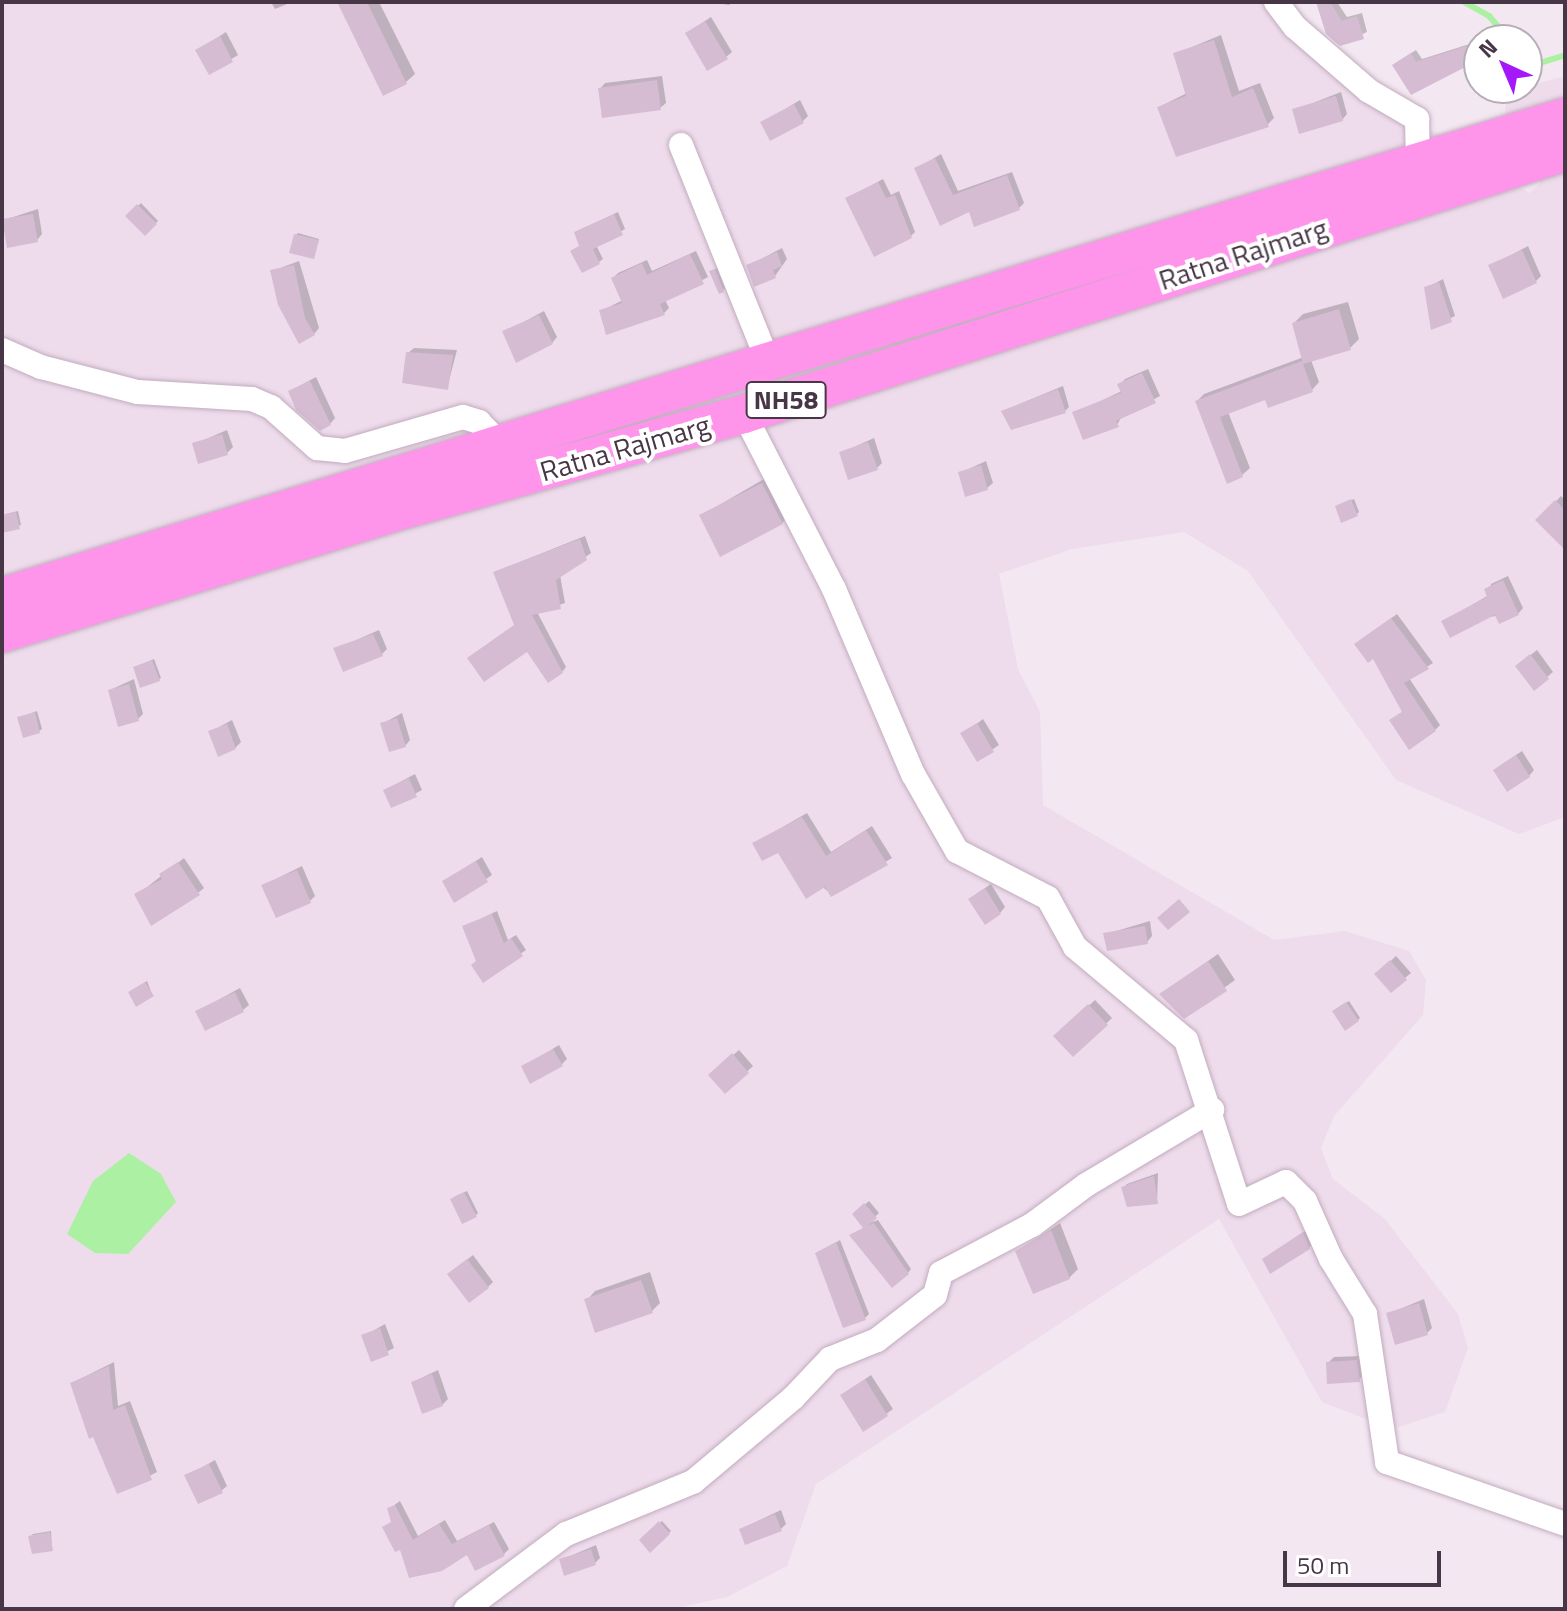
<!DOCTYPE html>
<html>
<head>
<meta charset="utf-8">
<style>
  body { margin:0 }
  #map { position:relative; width:1567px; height:1611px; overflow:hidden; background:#f3e7f1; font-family:"Titillium Web",sans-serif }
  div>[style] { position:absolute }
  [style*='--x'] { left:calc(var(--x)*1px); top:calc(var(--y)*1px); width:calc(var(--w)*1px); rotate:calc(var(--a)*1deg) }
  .residential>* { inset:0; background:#eedcec }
  .water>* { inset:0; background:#acf0a3 }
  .shadow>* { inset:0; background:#0003 }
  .stream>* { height:6px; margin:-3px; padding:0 3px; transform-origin:3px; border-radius:3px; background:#acf0a3 }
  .building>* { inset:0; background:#d5bcd3 }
  .roads { filter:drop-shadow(0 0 2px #c2acbf) drop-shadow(0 0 2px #c2acbf) }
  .minor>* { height:24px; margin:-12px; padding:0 12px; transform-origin:12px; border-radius:12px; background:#fff }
  .primary>* { height:38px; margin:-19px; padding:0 19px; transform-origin:19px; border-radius:19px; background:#fe95ea }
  span { translate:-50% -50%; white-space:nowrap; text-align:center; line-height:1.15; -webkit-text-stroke:8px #fff; paint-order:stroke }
  .shield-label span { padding:2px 6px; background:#fff; border:2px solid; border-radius:6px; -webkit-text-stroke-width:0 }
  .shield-label { font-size:26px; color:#473645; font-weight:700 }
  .street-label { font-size:28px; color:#473645 }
  .frame { position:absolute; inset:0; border:4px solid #473645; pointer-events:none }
  .north { position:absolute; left:1463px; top:24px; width:80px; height:80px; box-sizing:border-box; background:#fff; border:2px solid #b5afb5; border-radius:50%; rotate:316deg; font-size:22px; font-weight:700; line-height:32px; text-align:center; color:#473645 }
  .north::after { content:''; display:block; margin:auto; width:28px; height:36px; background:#a418fa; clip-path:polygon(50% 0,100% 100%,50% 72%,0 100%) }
  .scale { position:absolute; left:1283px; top:1551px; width:158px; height:36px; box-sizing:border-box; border:4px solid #473645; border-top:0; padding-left:10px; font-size:24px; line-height:28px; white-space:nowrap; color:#473645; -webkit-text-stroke:6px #fff; paint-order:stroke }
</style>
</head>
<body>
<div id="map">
  <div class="residential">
    <i style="clip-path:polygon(2px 2px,1265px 2px,1366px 100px,1433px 131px,1529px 193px,1540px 184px,1505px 112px,1507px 92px,1565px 76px,1565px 817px,1519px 834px,1396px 780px,1248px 571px,1184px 532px,1072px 549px,999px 574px,1018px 669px,1040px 712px,1043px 805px,1274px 940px,1345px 931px,1409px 951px,1426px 980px,1423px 1015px,1334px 1116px,1321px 1148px,1333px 1179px,1385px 1219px,1458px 1314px,1468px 1348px,1445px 1412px,1392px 1429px,1322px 1402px,1219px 1219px,816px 1484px,787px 1566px,727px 1597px,671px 1609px,2px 1609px)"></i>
  </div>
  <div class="water">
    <i style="clip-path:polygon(129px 1153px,161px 1174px,176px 1202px,128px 1254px,95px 1253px,67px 1234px,93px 1181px)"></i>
  </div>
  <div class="shadow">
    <i style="clip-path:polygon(271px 2px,292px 2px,275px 9px)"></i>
    <i style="clip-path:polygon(339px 2px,379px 2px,415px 74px,406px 82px,384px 93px)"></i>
    <i style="clip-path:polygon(709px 2px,732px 2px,729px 5px)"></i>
    <i style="clip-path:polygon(1318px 2px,1337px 2px,1347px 17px,1362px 13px,1367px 32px,1340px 44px)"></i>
    <i style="clip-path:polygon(711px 17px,732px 52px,726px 57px,687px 33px)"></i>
    <i style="clip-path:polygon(226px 32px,238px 55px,210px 72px,198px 50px)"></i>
    <i style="clip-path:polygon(1221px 35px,1239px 91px,1260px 83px,1274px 118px,1267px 125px,1159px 107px,1187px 93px,1175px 54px)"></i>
    <i style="clip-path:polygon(1479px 41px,1479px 58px,1411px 93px,1399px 61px,1416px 50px,1422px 59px)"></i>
    <i style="clip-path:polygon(662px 76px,666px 103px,660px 108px,600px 89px,605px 83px)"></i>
    <i style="clip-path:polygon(1341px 92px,1347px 114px,1342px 120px,1295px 110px)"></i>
    <i style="clip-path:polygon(800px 100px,808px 116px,803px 121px,762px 123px)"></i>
    <i style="clip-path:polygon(941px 154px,958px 191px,1012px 172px,1024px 203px,1019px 208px,970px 209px,916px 169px)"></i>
    <i style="clip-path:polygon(883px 179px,891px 195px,899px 191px,915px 232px,911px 236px,847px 199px)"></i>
    <i style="clip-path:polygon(141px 203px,158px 221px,145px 233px,128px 216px)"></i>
    <i style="clip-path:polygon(38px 209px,42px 234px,37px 240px,4px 220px)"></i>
    <i style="clip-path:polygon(618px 212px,625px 229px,596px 245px,603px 259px,599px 262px,581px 245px,576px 232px)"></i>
    <i style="clip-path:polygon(298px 233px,319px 239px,313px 256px,296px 235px)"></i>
    <i style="clip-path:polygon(1528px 246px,1541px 276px,1536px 281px,1491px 266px)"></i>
    <i style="clip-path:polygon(782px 248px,787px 259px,775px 276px,748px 266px)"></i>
    <i style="clip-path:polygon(696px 251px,708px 277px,665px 300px,669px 308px,664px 313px,601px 311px,623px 300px,613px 278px,618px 273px,647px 260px,652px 271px)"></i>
    <i style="clip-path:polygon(299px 261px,319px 328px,314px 334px,272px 271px)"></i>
    <i style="clip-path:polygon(717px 268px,725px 288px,723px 290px,714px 270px)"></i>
    <i style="clip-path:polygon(1443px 279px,1455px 316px,1432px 327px,1426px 288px)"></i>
    <i style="clip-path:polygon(1348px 302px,1359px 339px,1350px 348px,1311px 360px,1319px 382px,1312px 390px,1266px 397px,1228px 412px,1250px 468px,1242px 475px,1197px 401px,1204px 394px,1304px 357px,1294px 323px,1303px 314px)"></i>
    <i style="clip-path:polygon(544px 311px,557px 337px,552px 343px,505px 332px)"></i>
    <i style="clip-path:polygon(414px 348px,457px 350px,447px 388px,408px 353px)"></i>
    <i style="clip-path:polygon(1148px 369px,1160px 396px,1122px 416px,1117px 425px,1075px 413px,1122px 391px,1120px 385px,1125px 379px)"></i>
    <i style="clip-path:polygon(316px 377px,335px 418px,330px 424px,290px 391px)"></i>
    <i style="clip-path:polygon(1063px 386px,1069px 407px,1065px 411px,1003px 411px)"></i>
    <i style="clip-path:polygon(227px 430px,233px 447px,227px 453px,195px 444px)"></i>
    <i style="clip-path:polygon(874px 438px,882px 463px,877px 468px,841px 453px)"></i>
    <i style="clip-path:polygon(986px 461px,993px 483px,987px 488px,960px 473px)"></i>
    <i style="clip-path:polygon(771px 475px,791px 514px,782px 523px,702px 515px)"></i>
    <i style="clip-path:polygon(1561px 496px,1565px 500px,1565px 547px,1538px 520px)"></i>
    <i style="clip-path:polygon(1354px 499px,1359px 512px,1357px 514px,1339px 505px)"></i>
    <i style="clip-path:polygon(18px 511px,21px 525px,2px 531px,2px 515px)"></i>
    <i style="clip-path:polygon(585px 536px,591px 553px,560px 575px,565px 603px,537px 612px,566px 667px,562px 672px,515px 625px,495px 572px)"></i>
    <i style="clip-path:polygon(1508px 576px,1523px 608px,1518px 614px,1444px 621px,1489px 595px,1491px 584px)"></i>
    <i style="clip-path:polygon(1397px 614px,1433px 663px,1409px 678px,1440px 725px,1435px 730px,1397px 715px,1404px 711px,1362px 639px)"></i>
    <i style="clip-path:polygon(379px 630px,387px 649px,381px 655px,336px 649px)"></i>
    <i style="clip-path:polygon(1537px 650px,1553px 672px,1534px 688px,1523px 661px)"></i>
    <i style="clip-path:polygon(154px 659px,161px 678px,158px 680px,135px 667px)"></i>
    <i style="clip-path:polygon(134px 679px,143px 714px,138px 719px,110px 690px)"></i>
    <i style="clip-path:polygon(37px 711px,42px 729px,39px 731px,19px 718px)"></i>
    <i style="clip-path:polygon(402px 713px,410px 740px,405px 746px,382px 724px)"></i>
    <i style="clip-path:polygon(983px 719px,999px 745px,978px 759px,963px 734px)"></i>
    <i style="clip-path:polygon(232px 720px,241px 742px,235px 748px,210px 732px)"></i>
    <i style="clip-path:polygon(1522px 751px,1534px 770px,1529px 776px,1501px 765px)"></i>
    <i style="clip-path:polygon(415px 774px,422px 790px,392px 806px,385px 790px)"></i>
    <i style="clip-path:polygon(807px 813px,831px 852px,872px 826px,892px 858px,831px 894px,779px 850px,755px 843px)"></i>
    <i style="clip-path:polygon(482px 857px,492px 875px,455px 900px,444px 881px)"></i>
    <i style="clip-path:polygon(184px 858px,204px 888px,198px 893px,137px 895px)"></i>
    <i style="clip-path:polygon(302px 866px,315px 896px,310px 901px,264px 885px)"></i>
    <i style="clip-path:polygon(991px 884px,1005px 907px,1000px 913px,976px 894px)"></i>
    <i style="clip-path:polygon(497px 911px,508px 940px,516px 935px,526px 950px,483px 980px,464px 927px)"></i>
    <i style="clip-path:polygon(1150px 921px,1152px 936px,1147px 942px,1106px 934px)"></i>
    <i style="clip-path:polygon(1218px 954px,1235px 980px,1185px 1016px,1161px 994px)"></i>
    <i style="clip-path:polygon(1396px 956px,1411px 973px,1405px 978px,1377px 974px)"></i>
    <i style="clip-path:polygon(147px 981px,152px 994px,132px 991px)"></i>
    <i style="clip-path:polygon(240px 988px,249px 1005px,243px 1010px,198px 1011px)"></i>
    <i style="clip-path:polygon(1095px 1000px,1112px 1018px,1073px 1055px,1056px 1036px)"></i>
    <i style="clip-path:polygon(1349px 1001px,1360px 1018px,1358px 1020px,1337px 1009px)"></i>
    <i style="clip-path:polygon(559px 1045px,567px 1059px,561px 1065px,523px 1067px)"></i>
    <i style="clip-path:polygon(739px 1050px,753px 1066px,725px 1092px,710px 1075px)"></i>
    <i style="clip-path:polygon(1158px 1173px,1157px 1202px,1123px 1188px,1127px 1184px)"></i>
    <i style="clip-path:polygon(467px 1191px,478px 1213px,476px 1215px,454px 1197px)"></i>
    <i style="clip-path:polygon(869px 1201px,879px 1213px,867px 1224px,878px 1220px,911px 1269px,908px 1273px,854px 1214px)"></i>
    <i style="clip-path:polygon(1060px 1223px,1078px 1269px,1069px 1278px,1018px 1251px)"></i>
    <i style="clip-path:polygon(1307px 1230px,1313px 1243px,1309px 1248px,1269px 1255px)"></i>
    <i style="clip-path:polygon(840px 1240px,869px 1314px,865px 1318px,817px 1254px)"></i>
    <i style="clip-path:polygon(473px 1255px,493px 1282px,488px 1287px,455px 1269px)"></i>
    <i style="clip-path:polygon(650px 1272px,660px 1303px,652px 1311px,587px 1300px,595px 1291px)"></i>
    <i style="clip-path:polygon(1424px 1299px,1432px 1328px,1427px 1333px,1388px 1314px)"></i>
    <i style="clip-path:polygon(385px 1324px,394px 1348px,372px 1359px,364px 1336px)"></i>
    <i style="clip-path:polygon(1362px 1356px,1364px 1374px,1359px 1380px,1328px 1363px,1334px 1357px)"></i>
    <i style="clip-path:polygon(114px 1362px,118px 1406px,130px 1401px,157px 1472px,118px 1492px,72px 1383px)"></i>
    <i style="clip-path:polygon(438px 1370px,448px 1399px,442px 1405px,413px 1382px)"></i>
    <i style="clip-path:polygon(871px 1375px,893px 1409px,864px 1430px,842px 1395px)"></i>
    <i style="clip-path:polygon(215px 1460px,227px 1486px,221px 1491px,187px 1476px)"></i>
    <i style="clip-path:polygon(400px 1501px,418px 1536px,445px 1520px,457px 1541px,494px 1522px,509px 1549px,504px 1554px,401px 1547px,385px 1527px,393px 1521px,389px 1509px)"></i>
    <i style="clip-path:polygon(781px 1510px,786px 1524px,781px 1529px,741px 1529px)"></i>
    <i style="clip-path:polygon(662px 1521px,671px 1531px,651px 1550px,642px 1540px)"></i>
    <i style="clip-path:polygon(51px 1531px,52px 1549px,31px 1536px,33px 1534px)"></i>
    <i style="clip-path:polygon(596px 1545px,600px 1558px,595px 1563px,561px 1560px)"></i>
  </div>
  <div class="stream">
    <i style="--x:1464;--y:2;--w:29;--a:29"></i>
    <i style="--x:1489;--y:16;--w:32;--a:49"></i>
    <i style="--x:1527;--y:59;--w:8;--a:45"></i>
    <i style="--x:1533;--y:65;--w:34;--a:-17"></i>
  </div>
  <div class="building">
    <i style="clip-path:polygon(337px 2px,367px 2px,407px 84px,383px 96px)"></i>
    <i style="clip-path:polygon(1316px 2px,1330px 2px,1342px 21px,1357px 16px,1364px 39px,1340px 46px,1326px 34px)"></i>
    <i style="clip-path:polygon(705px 21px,728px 59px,707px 71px,685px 33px)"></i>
    <i style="clip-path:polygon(220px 36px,233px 62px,209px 75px,195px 50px)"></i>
    <i style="clip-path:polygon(1214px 40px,1232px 97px,1253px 88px,1269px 127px,1176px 157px,1157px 107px,1186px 96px,1173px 53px)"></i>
    <i style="clip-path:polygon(1479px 42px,1479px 60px,1411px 95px,1392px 65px,1411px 53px,1416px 62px)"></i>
    <i style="clip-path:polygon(657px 80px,661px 110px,602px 118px,598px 88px)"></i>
    <i style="clip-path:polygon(1336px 96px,1343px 121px,1299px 134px,1292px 109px)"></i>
    <i style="clip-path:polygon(794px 104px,804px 123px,770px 141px,760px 122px)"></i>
    <i style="clip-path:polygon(935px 158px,953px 195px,1007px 175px,1020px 210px,974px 227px,969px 212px,940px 226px,914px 168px)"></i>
    <i style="clip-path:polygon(878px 182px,886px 198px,895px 195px,912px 238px,874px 257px,845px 198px)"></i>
    <i style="clip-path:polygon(137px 204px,157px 224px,145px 236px,125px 216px)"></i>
    <i style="clip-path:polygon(33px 214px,38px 242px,7px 248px,2px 219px)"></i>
    <i style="clip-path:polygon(614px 214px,623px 235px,593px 249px,600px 264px,582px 273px,570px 251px,579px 246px,574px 232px)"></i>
    <i style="clip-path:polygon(294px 234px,319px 240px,314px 259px,289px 253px)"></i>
    <i style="clip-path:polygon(1522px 250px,1537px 283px,1503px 299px,1488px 265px)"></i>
    <i style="clip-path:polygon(777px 252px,782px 266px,773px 270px,776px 278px,754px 287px,746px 265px)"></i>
    <i style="clip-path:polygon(690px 254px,704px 284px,660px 304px,665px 315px,606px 335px,599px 310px,622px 303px,611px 278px,642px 263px,647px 275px)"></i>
    <i style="clip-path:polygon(294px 265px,305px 318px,315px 335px,299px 344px,278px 305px,270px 270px)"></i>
    <i style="clip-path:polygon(715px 269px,724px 292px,719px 294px,709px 271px)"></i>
    <i style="clip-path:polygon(1439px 282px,1452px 322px,1431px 330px,1424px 287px)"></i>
    <i style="clip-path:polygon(1339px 309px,1351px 350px,1303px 364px,1292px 323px)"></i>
    <i style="clip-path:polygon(539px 315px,553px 344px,516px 363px,502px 331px)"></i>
    <i style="clip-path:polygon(406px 352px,453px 355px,448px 390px,402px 383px)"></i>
    <i style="clip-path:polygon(1302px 361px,1313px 392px,1268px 408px,1265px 400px,1220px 417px,1243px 477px,1227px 484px,1195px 401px)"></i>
    <i style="clip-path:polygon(1142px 373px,1156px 403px,1116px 421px,1119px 427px,1083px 440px,1072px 412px,1121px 393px,1117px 384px)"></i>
    <i style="clip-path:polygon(310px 381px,331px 425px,320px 431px,296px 410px,288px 391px)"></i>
    <i style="clip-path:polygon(1058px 389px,1066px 413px,1011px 430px,1001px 411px)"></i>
    <i style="clip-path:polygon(222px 434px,228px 455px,198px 464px,192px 443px)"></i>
    <i style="clip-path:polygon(868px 442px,878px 470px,848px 480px,839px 452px)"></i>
    <i style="clip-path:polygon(981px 465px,988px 490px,965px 497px,958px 472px)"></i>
    <i style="clip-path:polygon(762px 483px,783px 524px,720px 557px,699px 515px)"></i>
    <i style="clip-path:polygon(1351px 499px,1358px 516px,1341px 523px,1335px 506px)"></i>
    <i style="clip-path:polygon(1555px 500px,1565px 510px,1565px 550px,1535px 520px)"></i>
    <i style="clip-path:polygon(16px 512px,20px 529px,2px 533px,2px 515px)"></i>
    <i style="clip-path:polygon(580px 539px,587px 560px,556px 580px,561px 609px,532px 615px,563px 673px,548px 683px,527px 652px,484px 682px,467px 658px,514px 625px,493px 572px)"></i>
    <i style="clip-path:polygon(1503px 580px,1519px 615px,1499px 624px,1495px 615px,1450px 638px,1441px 621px,1487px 597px,1484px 589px)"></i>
    <i style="clip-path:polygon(1391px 618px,1429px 669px,1404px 683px,1436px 731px,1409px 750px,1389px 720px,1402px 712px,1373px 659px,1368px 663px,1354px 644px)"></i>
    <i style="clip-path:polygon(373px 634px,383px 656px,343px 672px,333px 648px)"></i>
    <i style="clip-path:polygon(1530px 654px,1549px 679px,1534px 691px,1515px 666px)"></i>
    <i style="clip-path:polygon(152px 660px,160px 681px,140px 688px,133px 667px)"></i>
    <i style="clip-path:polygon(129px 684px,139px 721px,118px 727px,108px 690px)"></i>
    <i style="clip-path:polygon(35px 712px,40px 733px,23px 738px,17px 717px)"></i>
    <i style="clip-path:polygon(397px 718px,406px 747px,389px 752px,380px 723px)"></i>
    <i style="clip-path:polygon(977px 723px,994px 752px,977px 762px,960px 733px)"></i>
    <i style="clip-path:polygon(227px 724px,236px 749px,218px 757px,208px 731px)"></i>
    <i style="clip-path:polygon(1516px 755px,1530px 777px,1507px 792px,1493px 770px)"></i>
    <i style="clip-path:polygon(409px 778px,417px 797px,391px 808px,383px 790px)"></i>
    <i style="clip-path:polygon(802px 817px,826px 856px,866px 830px,888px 865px,831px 897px,825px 887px,806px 899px,778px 853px,762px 861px,752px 843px)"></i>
    <i style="clip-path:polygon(476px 861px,488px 882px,454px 903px,442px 881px)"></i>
    <i style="clip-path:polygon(178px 862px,200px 895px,151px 926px,134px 894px,162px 879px,159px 874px)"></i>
    <i style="clip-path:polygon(297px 870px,311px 903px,276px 918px,261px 885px)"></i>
    <i style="clip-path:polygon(985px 888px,1001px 914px,985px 925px,968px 899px)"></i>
    <i style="clip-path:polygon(1179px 899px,1190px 912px,1168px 930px,1157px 918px)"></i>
    <i style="clip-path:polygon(492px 914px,504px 943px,511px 938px,523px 956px,483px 983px,471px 965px,476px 961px,462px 926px)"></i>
    <i style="clip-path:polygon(1145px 926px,1148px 944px,1107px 951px,1103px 933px)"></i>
    <i style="clip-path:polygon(1390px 960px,1407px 980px,1391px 993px,1374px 974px)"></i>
    <i style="clip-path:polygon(1208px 961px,1227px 991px,1184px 1019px,1159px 994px)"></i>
    <i style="clip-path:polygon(145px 982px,154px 996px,136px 1007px,128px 992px)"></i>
    <i style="clip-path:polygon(235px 992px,244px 1012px,205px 1031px,195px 1011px)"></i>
    <i style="clip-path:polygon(1346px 1002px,1359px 1021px,1345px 1031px,1332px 1011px)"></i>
    <i style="clip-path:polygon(1088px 1004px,1108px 1025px,1073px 1057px,1053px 1036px)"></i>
    <i style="clip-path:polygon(553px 1049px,563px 1066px,530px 1084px,521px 1066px)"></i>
    <i style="clip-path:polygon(732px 1053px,749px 1073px,725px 1094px,708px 1075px)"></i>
    <i style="clip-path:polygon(1154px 1176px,1158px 1204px,1127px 1207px,1121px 1187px)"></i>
    <i style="clip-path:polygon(464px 1192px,477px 1217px,462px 1224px,450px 1199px)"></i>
    <i style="clip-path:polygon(864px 1203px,877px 1218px,868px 1226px,874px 1223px,909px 1274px,892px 1288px,849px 1235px,863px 1228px,852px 1214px)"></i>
    <i style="clip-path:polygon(1051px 1230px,1070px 1279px,1033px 1294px,1015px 1251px)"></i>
    <i style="clip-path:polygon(1303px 1232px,1310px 1249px,1270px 1274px,1262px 1259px)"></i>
    <i style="clip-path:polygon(836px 1242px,866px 1320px,843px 1328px,815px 1253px)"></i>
    <i style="clip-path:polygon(467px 1259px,489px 1288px,469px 1303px,447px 1274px)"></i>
    <i style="clip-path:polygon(641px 1280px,653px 1313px,595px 1333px,584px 1299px)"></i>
    <i style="clip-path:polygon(1419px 1303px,1428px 1335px,1395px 1345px,1386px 1313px)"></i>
    <i style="clip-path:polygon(380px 1328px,389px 1355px,371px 1362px,361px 1335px)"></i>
    <i style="clip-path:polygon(1357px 1360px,1360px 1382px,1327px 1384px,1326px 1362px)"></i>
    <i style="clip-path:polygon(109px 1366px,113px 1410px,125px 1405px,152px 1480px,117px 1494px,93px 1437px,89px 1439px,70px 1383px)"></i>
    <i style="clip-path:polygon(432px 1374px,443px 1406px,422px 1414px,411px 1382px)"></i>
    <i style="clip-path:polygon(865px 1379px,888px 1416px,863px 1432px,840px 1395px)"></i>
    <i style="clip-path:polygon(209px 1464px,223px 1493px,198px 1504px,184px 1475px)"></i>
    <i style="clip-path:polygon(395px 1505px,413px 1540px,439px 1524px,452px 1544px,489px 1525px,505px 1556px,475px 1571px,467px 1555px,442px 1571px,409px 1578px,400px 1550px,395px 1552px,382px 1527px,391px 1522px,387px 1508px)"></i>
    <i style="clip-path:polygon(775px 1514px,782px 1531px,745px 1545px,739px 1529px)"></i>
    <i style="clip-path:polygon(659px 1521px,670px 1534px,650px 1553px,639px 1540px)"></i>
    <i style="clip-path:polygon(50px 1532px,53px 1551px,32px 1554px,28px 1536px)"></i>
    <i style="clip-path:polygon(591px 1549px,596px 1565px,564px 1576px,559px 1559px)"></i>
  </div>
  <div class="roads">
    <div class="minor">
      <i style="--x:1276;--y:2;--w:31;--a:53"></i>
      <i style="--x:1295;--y:27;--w:98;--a:40.9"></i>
      <i style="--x:1369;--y:91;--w:56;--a:30.3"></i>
      <i style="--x:1417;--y:119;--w:43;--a:88.7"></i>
      <i style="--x:681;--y:145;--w:233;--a:68.1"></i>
      <i style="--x:2;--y:350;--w:43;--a:23.6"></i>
      <i style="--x:41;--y:367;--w:100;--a:14.5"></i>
      <i style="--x:138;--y:392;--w:114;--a:3.5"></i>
      <i style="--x:252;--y:399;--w:21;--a:23"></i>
      <i style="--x:271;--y:407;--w:62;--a:41.7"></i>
      <i style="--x:317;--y:448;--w:28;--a:6"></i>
      <i style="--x:345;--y:451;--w:123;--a:-16.1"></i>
      <i style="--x:463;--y:417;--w:17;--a:17"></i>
      <i style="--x:479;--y:422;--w:28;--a:46"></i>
      <i style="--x:744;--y:414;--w:197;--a:62.8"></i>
      <i style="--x:834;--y:589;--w:201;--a:66.9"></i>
      <i style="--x:913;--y:774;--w:89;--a:60.3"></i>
      <i style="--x:957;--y:851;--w:102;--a:27.3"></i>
      <i style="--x:1048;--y:898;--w:56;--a:61.1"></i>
      <i style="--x:1075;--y:947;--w:145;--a:40"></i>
      <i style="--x:1186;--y:1040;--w:172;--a:72.1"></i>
      <i style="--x:1239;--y:1204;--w:52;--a:-25.1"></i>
      <i style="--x:1286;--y:1182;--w:27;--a:45"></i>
      <i style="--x:1305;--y:1201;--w:64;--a:65.9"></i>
      <i style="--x:1331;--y:1259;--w:65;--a:58.3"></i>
      <i style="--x:1365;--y:1314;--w:150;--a:81.5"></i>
      <i style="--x:1387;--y:1462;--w:188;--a:19.2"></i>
      <i style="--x:466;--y:1609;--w:125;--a:-36.9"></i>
      <i style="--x:566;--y:1534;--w:137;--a:-22.3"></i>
      <i style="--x:693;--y:1482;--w:131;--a:-40"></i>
      <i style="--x:793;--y:1398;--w:54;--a:-46.5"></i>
      <i style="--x:830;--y:1359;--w:51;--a:-22"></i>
      <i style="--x:877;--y:1340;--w:73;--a:-37.8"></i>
      <i style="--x:935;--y:1295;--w:23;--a:-75"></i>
      <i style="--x:941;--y:1273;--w:103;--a:-27.8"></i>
      <i style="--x:1032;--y:1225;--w:67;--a:-36.5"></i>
      <i style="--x:1086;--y:1185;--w:147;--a:-30.8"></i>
    </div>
    <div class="primary">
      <i style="--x:2;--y:597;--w:1635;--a:-17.07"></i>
      <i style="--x:2;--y:633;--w:423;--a:-17.1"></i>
      <i style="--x:406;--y:509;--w:351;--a:-15.7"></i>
      <i style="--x:744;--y:414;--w:862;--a:-17.7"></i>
    </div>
  </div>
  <div class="shield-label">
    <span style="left:786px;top:400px">NH58</span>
  </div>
  <div class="street-label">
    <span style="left:1243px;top:254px;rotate:-18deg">Ratna Rajmarg</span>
    <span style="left:625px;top:448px;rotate:-16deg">Ratna Rajmarg</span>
  </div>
  <div class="frame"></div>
  <div class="north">N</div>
  <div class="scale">50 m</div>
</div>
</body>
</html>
